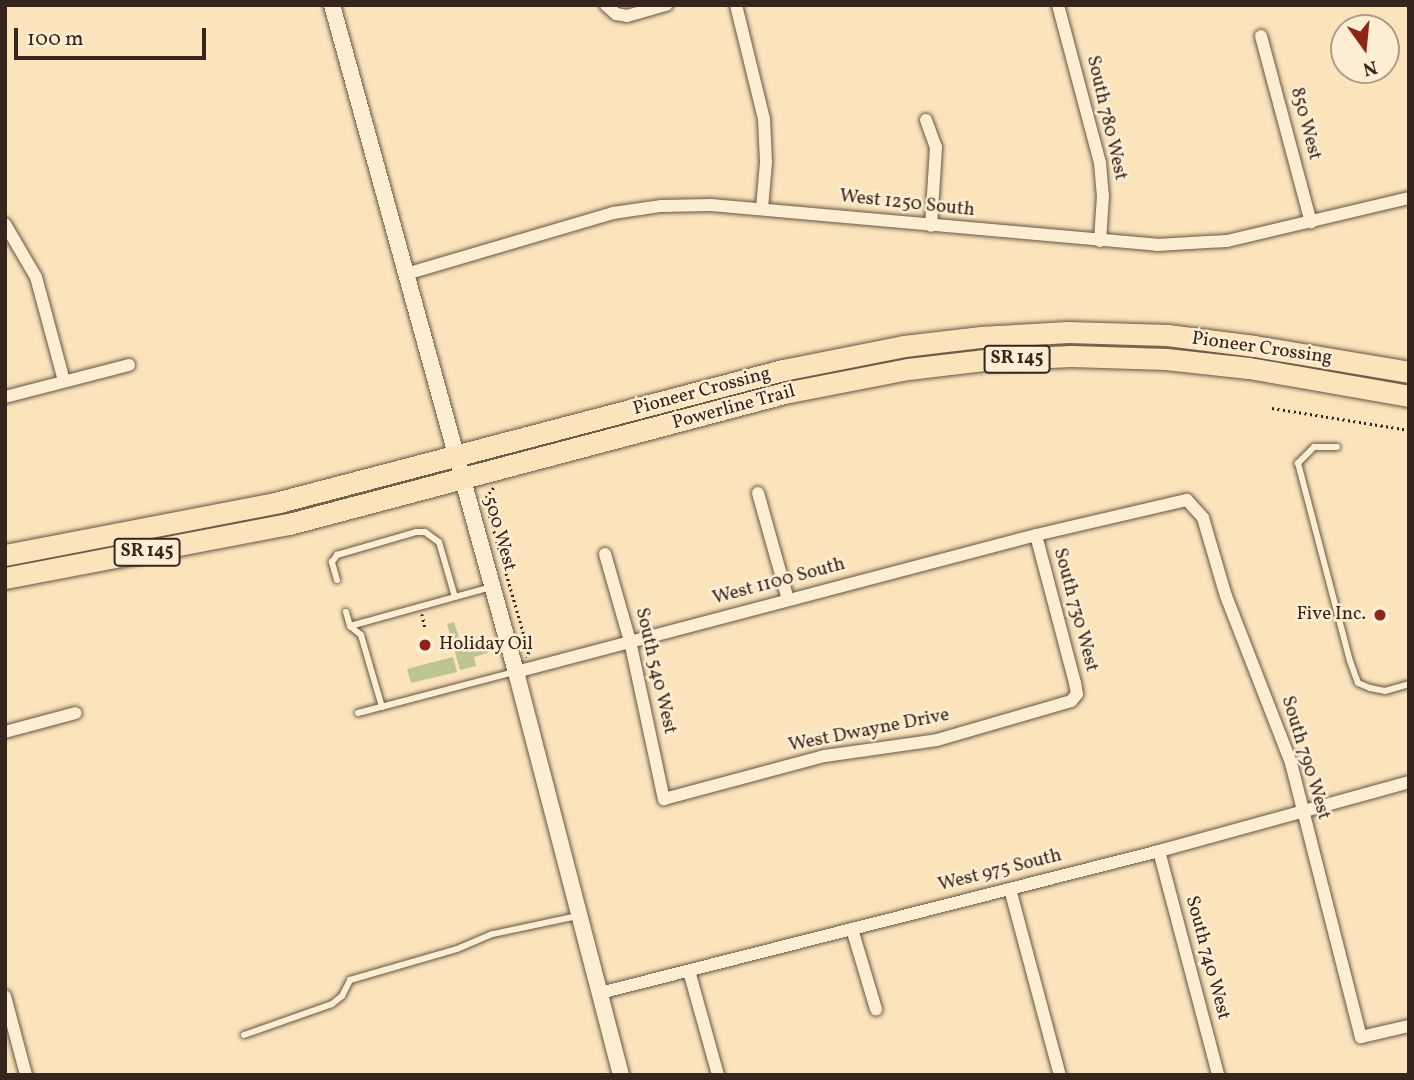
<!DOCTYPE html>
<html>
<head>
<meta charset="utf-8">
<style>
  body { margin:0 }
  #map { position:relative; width:1414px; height:1080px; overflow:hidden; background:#fbe4bc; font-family:Vollkorn,serif }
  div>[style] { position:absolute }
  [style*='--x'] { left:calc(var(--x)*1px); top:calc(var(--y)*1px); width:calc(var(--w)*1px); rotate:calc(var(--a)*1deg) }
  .green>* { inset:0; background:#bdc492 }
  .path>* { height:2.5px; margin-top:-1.25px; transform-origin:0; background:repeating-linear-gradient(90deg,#35251c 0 2px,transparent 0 5.5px) }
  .roads { filter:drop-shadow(0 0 2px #654) drop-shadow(0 0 2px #654) }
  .service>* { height:6px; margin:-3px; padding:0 3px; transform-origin:3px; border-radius:3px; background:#fcedd3 }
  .minor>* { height:12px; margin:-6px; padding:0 6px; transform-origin:6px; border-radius:6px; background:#fcedd3 }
  .tertiary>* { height:16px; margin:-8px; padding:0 8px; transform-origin:8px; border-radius:8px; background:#fcedd3 }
  .trunk>* { height:21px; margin:-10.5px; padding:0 10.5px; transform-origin:10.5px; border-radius:10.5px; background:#fbe4bc }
  .dots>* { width:19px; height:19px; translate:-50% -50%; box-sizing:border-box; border:4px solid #fcedd3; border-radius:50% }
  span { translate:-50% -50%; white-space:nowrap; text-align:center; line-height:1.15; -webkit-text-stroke:5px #fcedd3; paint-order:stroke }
  .shield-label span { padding:2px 5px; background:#fcedd3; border:2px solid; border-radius:5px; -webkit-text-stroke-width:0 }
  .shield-label { font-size:18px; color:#35251c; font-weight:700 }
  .street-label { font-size:19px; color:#35251c }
  .poi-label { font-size:19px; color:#35251c }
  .right { translate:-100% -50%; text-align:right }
  .left { translate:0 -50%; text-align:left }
  .frame { position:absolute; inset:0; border:7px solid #35251c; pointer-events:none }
  .north { position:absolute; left:1330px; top:14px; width:70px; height:70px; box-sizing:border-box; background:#fcedd3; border:2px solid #ac9d8a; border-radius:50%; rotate:165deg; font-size:19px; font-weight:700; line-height:28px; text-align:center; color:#35251c }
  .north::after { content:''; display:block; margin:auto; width:24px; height:32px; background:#8f2418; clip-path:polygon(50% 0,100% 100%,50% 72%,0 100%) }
  .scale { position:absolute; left:14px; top:28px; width:192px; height:32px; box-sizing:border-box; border:4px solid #35251c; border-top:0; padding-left:9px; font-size:21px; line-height:24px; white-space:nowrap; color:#35251c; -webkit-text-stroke:5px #fcedd3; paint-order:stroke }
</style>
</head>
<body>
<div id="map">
  <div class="green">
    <i style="clip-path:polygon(454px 622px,462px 647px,485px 641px,488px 653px,474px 657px,476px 666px,460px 670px,447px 624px)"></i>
    <i style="clip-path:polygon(453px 657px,457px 672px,411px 683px,407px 669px)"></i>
  </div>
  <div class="path">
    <i style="--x:1272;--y:408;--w:139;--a:9.1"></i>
    <i style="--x:494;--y:488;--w:11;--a:131"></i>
    <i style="--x:487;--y:496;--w:14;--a:86"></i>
    <i style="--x:488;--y:510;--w:148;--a:73.9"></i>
    <i style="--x:529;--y:652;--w:6;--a:108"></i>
    <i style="--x:422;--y:614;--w:13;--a:77"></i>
  </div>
  <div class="roads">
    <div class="service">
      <i style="--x:1337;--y:447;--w:23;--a:180"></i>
      <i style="--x:1314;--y:447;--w:23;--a:135"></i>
      <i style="--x:1298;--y:463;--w:205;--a:75.3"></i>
      <i style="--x:1350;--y:661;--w:23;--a:70"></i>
      <i style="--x:1358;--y:683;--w:13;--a:23"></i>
      <i style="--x:1370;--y:688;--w:15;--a:11"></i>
      <i style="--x:1385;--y:691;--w:25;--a:-16"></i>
      <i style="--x:337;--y:580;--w:19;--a:-106"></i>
      <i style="--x:332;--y:562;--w:9;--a:-54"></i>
      <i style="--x:337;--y:555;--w:82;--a:-16.2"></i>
      <i style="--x:416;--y:532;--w:9;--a:0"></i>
      <i style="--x:425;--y:532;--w:17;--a:36"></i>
      <i style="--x:439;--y:542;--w:57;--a:73.8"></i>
      <i style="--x:346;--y:612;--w:15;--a:74"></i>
      <i style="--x:382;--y:707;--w:75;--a:-106.3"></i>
      <i style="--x:361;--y:635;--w:14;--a:-141"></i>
      <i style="--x:350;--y:626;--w:147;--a:-15.4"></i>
      <i style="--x:358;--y:713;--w:161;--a:-14.7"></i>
      <i style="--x:244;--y:1035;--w:93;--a:-19.4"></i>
      <i style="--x:332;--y:1004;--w:13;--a:-39"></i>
      <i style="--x:342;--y:996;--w:18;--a:-63"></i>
      <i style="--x:350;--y:980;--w:111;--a:-16.2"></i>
      <i style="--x:457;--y:949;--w:39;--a:-23"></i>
      <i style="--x:493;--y:934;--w:87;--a:-12"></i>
    </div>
    <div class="minor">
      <i style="--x:606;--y:5;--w:13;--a:42"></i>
      <i style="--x:616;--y:14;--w:11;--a:10"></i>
      <i style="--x:627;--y:16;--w:41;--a:-15.8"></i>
      <i style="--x:736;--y:5;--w:117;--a:76.2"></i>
      <i style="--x:764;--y:119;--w:43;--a:87.3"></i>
      <i style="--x:766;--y:162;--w:47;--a:94.9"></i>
      <i style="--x:1058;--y:5;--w:163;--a:75.1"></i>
      <i style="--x:1100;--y:163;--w:32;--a:85"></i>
      <i style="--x:1103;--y:195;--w:46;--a:93.7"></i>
      <i style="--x:1261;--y:36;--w:193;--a:75"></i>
      <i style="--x:926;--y:120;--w:29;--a:70"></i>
      <i style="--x:936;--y:147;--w:79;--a:93.6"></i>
      <i style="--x:5;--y:224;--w:61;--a:59.7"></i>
      <i style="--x:36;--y:277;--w:108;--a:74.9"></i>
      <i style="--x:406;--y:274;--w:216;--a:-16.4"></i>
      <i style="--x:613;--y:213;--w:49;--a:-8.3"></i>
      <i style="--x:661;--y:206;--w:50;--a:-1.1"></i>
      <i style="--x:711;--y:205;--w:448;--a:5.1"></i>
      <i style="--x:1157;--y:245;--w:70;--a:-3.3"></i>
      <i style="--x:1227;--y:241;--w:187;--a:-13.3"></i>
      <i style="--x:5;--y:397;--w:128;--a:-14.5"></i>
      <i style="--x:758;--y:493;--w:111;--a:74.3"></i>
      <i style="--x:605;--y:554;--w:91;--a:74"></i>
      <i style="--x:630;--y:641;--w:162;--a:77.9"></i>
      <i style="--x:664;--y:799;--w:167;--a:-15"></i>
      <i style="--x:825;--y:756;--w:113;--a:-8.1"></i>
      <i style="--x:937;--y:740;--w:140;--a:-16.2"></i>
      <i style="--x:1071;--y:701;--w:9;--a:-49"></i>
      <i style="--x:1077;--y:694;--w:11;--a:-100"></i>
      <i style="--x:1075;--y:683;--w:153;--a:-104.8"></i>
      <i style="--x:516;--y:672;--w:538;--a:-14.76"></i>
      <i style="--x:1036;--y:535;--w:155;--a:-13.1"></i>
      <i style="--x:1187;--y:500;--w:24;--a:48"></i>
      <i style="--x:1203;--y:518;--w:81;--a:73.6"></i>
      <i style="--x:1226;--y:596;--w:179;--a:68.7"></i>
      <i style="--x:1291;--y:763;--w:283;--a:75.7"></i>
      <i style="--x:1361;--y:1037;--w:49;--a:-12.9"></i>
      <i style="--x:5;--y:732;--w:73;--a:-15"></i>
      <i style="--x:1159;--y:851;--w:232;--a:75.2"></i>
      <i style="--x:1010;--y:889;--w:193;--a:75"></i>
      <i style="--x:852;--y:929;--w:84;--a:73.3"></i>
      <i style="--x:689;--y:971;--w:108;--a:74.4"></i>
      <i style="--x:600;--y:993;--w:577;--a:-14.25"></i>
      <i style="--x:1159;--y:851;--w:259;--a:-15.4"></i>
      <i style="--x:5;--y:996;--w:82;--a:75.1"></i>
    </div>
    <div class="tertiary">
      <i style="--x:332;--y:5;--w:692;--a:74.58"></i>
      <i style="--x:516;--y:672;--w:416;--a:75.4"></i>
    </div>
    <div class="trunk">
      <i style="--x:5;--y:555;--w:279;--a:-10.9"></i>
      <i style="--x:279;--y:502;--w:521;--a:-14.68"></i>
      <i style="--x:783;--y:370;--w:123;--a:-11.2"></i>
      <i style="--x:904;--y:346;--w:78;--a:-6.7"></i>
      <i style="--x:981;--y:337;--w:87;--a:-3.3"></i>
      <i style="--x:1068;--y:332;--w:99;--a:1.7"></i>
      <i style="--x:1167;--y:335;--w:88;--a:7.2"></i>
      <i style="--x:1254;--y:346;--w:157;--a:9.5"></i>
      <i style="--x:5;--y:578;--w:289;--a:-10.8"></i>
      <i style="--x:289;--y:524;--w:512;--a:-14.82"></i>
      <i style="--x:784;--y:393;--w:126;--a:-11"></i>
      <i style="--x:908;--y:369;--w:78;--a:-6.7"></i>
      <i style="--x:985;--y:360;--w:86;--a:-2.7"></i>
      <i style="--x:1071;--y:356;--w:95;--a:1.8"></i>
      <i style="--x:1166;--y:359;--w:83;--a:6.2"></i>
      <i style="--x:1249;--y:368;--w:162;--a:9.9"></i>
    </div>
  </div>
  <div class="dots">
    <i style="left:1380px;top:615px;background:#8f2418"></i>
    <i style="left:425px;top:645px;background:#8f2418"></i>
  </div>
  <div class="shield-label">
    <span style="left:1017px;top:359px">SR 145</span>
    <span style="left:147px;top:552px">SR 145</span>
  </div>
  <div class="street-label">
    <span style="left:1106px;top:118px;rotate:77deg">South 780 West</span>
    <span style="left:1305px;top:124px;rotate:75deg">850 West</span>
    <span style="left:907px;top:204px;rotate:6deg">West 1250 South</span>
    <span style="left:1262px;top:349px;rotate:8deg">Pioneer Crossing</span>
    <span style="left:702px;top:392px;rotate:-15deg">Pioneer Crossing</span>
    <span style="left:734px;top:408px;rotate:-15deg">Powerline Trail</span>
    <span style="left:499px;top:534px;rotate:74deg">500 West</span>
    <span style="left:779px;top:582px;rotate:-15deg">West 1100 South</span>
    <span style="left:1075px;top:610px;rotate:75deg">South 730 West</span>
    <span style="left:655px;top:671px;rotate:77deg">South 540 West</span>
    <span style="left:869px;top:731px;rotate:-11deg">West Dwayne Drive</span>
    <span style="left:1305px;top:758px;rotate:73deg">South 790 West</span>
    <span style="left:1000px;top:871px;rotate:-14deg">West 975 South</span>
    <span style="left:1207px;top:958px;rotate:75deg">South 740 West</span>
  </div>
  <div class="poi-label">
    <span class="right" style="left:1366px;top:615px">Five Inc.</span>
    <span class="left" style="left:439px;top:645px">Holiday Oil</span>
  </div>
  <div class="frame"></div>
  <div class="north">N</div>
  <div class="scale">100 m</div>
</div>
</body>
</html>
